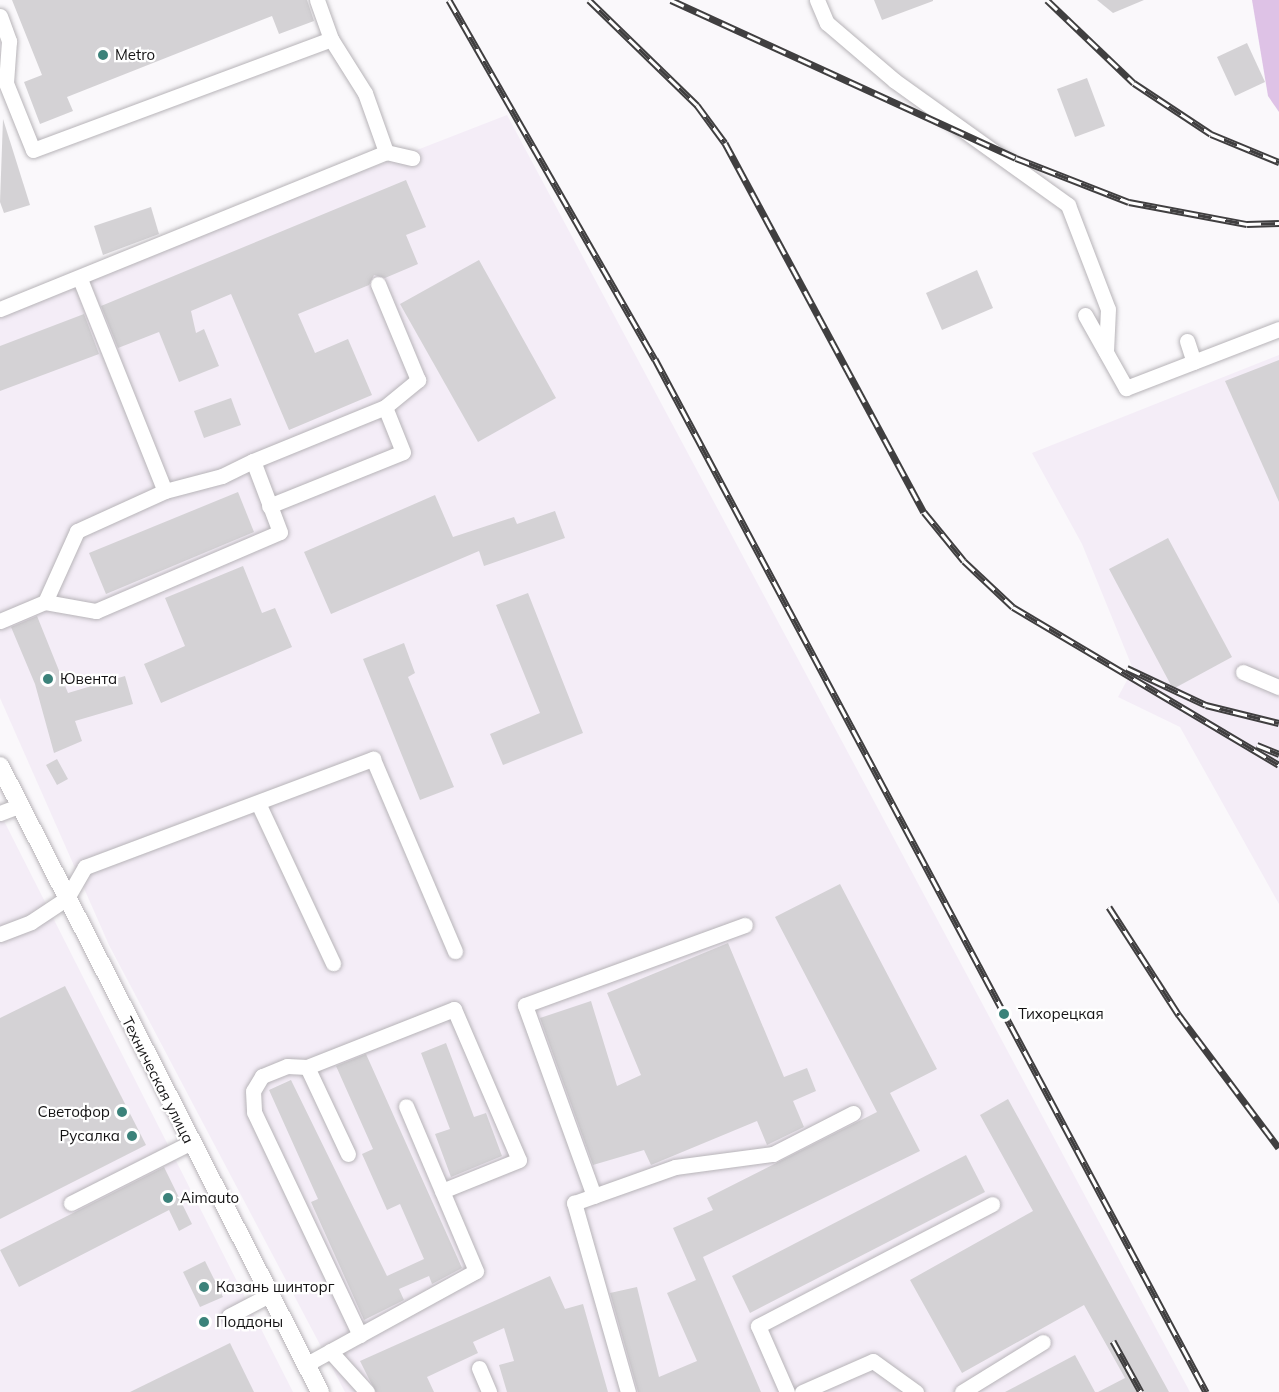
<!DOCTYPE html>
<html>
<head>
<meta charset="utf-8">
<style>
  body { margin:0 }
  #map { position:relative; width:1279px; height:1392px; overflow:hidden; background:#faf8fb; font-family:Mulish,sans-serif }
  div>[style] { position:absolute }
  [style*='--x'] { left:calc(var(--x)*1px); top:calc(var(--y)*1px); width:calc(var(--w)*1px); rotate:calc(var(--a)*1deg) }
  .built>* { inset:0; background:#f4edf7 }
  .green>* { inset:0; background:#dec2e6 }
  .building>* { inset:0; background:#d4d2d5 }
  .roads { filter:drop-shadow(0 0 2px #b7b4b8) drop-shadow(0 0 2px #b7b4b8) }
  .minor>* { height:15px; margin:-7.5px; padding:0 7.5px; transform-origin:7.5px; border-radius:7.5px; background:#fff }
  .major>* { height:18px; margin:-9px; padding:0 9px; transform-origin:9px; border-radius:9px; background:#fff }
  .rail>* { height:7px; margin-top:-3.5px; transform-origin:0; background:repeating-linear-gradient(90deg,#fff 0 14px,#403f40 0 28px); box-sizing:border-box; border-block:2px solid #403f40 }
  .dots>* { width:16px; height:16px; translate:-50% -50%; box-sizing:border-box; border:3px solid #fff; border-radius:50% }
  span { translate:-50% -50%; white-space:nowrap; text-align:center; line-height:1.15; -webkit-text-stroke:4.5px #fff; paint-order:stroke }
  .poi-label { font-size:15px; color:#141314 }
  .left { translate:0 -50%; text-align:left }
  .right { translate:-100% -50%; text-align:right }
  .street-label { font-size:15px; color:#141314 }
</style>
</head>
<body>
<div id="map">
  <div class="built">
    <i style="clip-path:polygon(507px 115px,1190px 1392px,345px 1392px,109px 945px,0 698px,0 312px)"></i>
    <i style="clip-path:polygon(1279px 355px,1279px 904px,1180px 727px,1118px 697px,1133px 669px,1082px 544px,1032px 453px)"></i>
    <i style="clip-path:polygon(0 813px,293px 1392px,0 1392px)"></i>
  </div>
  <div class="green">
    <i style="clip-path:polygon(1252px 0,1279px 0,1279px 112px,1268px 96px)"></i>
  </div>
  <div class="building">
    <i style="clip-path:polygon(12px 0,307px 0,314px 21px,279px 34px,272px 16px,67px 97px,73px 111px,40px 124px,24px 82px,42px 75px)"></i>
    <i style="clip-path:polygon(874px 0,933px 0,933px 1px,882px 20px)"></i>
    <i style="clip-path:polygon(1097px 0,1144px 0,1113px 13px)"></i>
    <i style="clip-path:polygon(1247px 43px,1265px 82px,1235px 96px,1217px 57px)"></i>
    <i style="clip-path:polygon(1087px 78px,1105px 126px,1075px 137px,1057px 89px)"></i>
    <i style="clip-path:polygon(3px 119px,30px 205px,4px 213px,0 202px)"></i>
    <i style="clip-path:polygon(406px 180px,426px 227px,406px 235px,418px 264px,385px 278px,374px 275px,369px 285px,298px 314px,315px 353px,348px 339px,372px 395px,289px 430px,231px 294px,191px 311px,196px 333px,204px 329px,219px 366px,179px 382px,159px 332px,118px 348px,101px 306px)"></i>
    <i style="clip-path:polygon(151px 207px,159px 234px,103px 255px,94px 226px)"></i>
    <i style="clip-path:polygon(479px 260px,556px 398px,478px 442px,400px 304px)"></i>
    <i style="clip-path:polygon(977px 270px,993px 308px,942px 330px,926px 293px)"></i>
    <i style="clip-path:polygon(84px 314px,99px 354px,0 391px,0 346px)"></i>
    <i style="clip-path:polygon(1279px 360px,1279px 502px,1225px 381px)"></i>
    <i style="clip-path:polygon(231px 398px,241px 425px,204px 438px,194px 411px)"></i>
    <i style="clip-path:polygon(238px 492px,254px 532px,106px 594px,89px 553px)"></i>
    <i style="clip-path:polygon(435px 495px,453px 537px,514px 517px,517px 524px,555px 511px,565px 538px,484px 566px,479px 551px,331px 614px,304px 552px)"></i>
    <i style="clip-path:polygon(1168px 538px,1232px 657px,1173px 689px,1109px 569px)"></i>
    <i style="clip-path:polygon(243px 566px,262px 613px,275px 608px,292px 647px,161px 703px,144px 664px,185px 646px,165px 598px)"></i>
    <i style="clip-path:polygon(528px 593px,583px 733px,503px 765px,490px 734px,540px 713px,496px 605px)"></i>
    <i style="clip-path:polygon(37px 616px,68px 693px,125px 676px,133px 704px,75px 721px,82px 741px,54px 753px,35px 684px,11px 627px)"></i>
    <i style="clip-path:polygon(404px 643px,415px 673px,408px 677px,454px 787px,420px 800px,363px 659px)"></i>
    <i style="clip-path:polygon(57px 759px,68px 779px,57px 785px,46px 765px)"></i>
    <i style="clip-path:polygon(840px 884px,937px 1069px,890px 1093px,920px 1151px,703px 1257px,761px 1392px,638px 1392px,610px 1293px,637px 1287px,659px 1377px,697px 1361px,667px 1293px,696px 1280px,673px 1228px,713px 1210px,707px 1198px,877px 1112px,775px 917px)"></i>
    <i style="clip-path:polygon(728px 943px,784px 1077px,807px 1068px,816px 1091px,793px 1101px,804px 1127px,767px 1145px,757px 1121px,651px 1165px,644px 1150px,593px 1165px,540px 1018px,591px 1001px,617px 1086px,641px 1075px,607px 993px)"></i>
    <i style="clip-path:polygon(65px 986px,146px 1145px,0 1219px,0 1018px)"></i>
    <i style="clip-path:polygon(446px 1043px,474px 1117px,486px 1113px,502px 1156px,451px 1177px,435px 1134px,450px 1129px,421px 1053px)"></i>
    <i style="clip-path:polygon(366px 1054px,462px 1268px,432px 1284px,429px 1276px,399px 1289px,404px 1300px,364px 1320px,311px 1202px,318px 1199px,269px 1090px,291px 1080px,387px 1276px,424px 1259px,400px 1204px,387px 1210px,362px 1154px,373px 1149px,336px 1066px)"></i>
    <i style="clip-path:polygon(1008px 1099px,1169px 1392px,1098px 1392px,1125px 1378px,1084px 1305px,962px 1373px,910px 1280px,1033px 1211px,980px 1115px)"></i>
    <i style="clip-path:polygon(966px 1155px,985px 1192px,750px 1313px,732px 1276px)"></i>
    <i style="clip-path:polygon(164px 1167px,192px 1224px,179px 1231px,169px 1210px,19px 1287px,0 1250px)"></i>
    <i style="clip-path:polygon(205px 1261px,223px 1297px,200px 1307px,183px 1272px)"></i>
    <i style="clip-path:polygon(550px 1276px,565px 1309px,583px 1304px,608px 1392px,507px 1392px,499px 1365px,514px 1361px,504px 1328px,473px 1342px,478px 1353px,427px 1377px,434px 1392px,376px 1392px,369px 1379px,360px 1361px)"></i>
    <i style="clip-path:polygon(230px 1343px,254px 1392px,130px 1392px)"></i>
    <i style="clip-path:polygon(1075px 1355px,1095px 1392px,1005px 1392px)"></i>
  </div>
  <div class="roads">
    <div class="minor">
      <i style="--x:317;--y:0;--w:41;--a:70.3"></i>
      <i style="--x:331;--y:39;--w:64;--a:57.8"></i>
      <i style="--x:365;--y:93;--w:63;--a:70.4"></i>
      <i style="--x:817;--y:0;--w:25;--a:67"></i>
      <i style="--x:827;--y:23;--w:89;--a:40.5"></i>
      <i style="--x:895;--y:81;--w:213;--a:35.6"></i>
      <i style="--x:1068;--y:205;--w:111;--a:69"></i>
      <i style="--x:1108;--y:309;--w:43;--a:92.7"></i>
      <i style="--x:0;--y:16;--w:27;--a:70"></i>
      <i style="--x:9;--y:41;--w:42;--a:94.1"></i>
      <i style="--x:6;--y:83;--w:72;--a:68.1"></i>
      <i style="--x:33;--y:150;--w:318;--a:-20.4"></i>
      <i style="--x:80;--y:279;--w:228;--a:68.2"></i>
      <i style="--x:0;--y:309;--w:417;--a:-22.1"></i>
      <i style="--x:386;--y:152;--w:27;--a:13"></i>
      <i style="--x:1085;--y:315;--w:84;--a:60.7"></i>
      <i style="--x:1126;--y:388;--w:164;--a:-21.1"></i>
      <i style="--x:1187;--y:341;--w:22;--a:72"></i>
      <i style="--x:269;--y:506;--w:144;--a:-21.9"></i>
      <i style="--x:403;--y:452;--w:48;--a:-111.8"></i>
      <i style="--x:45;--y:602;--w:78;--a:-65.7"></i>
      <i style="--x:77;--y:531;--w:97;--a:-24.4"></i>
      <i style="--x:165;--y:491;--w:59;--a:-14.7"></i>
      <i style="--x:222;--y:476;--w:34;--a:-26"></i>
      <i style="--x:0;--y:621;--w:49;--a:-22.9"></i>
      <i style="--x:45;--y:602;--w:52;--a:10"></i>
      <i style="--x:96;--y:611;--w:200;--a:-23.2"></i>
      <i style="--x:280;--y:532;--w:76;--a:-110.8"></i>
      <i style="--x:253;--y:461;--w:143;--a:-22.2"></i>
      <i style="--x:385;--y:407;--w:43;--a:-39.3"></i>
      <i style="--x:418;--y:380;--w:104;--a:-112.6"></i>
      <i style="--x:1243;--y:672;--w:39;--a:23"></i>
      <i style="--x:258;--y:803;--w:177;--a:64.9"></i>
      <i style="--x:0;--y:813;--w:19;--a:-21"></i>
      <i style="--x:0;--y:934;--w:33;--a:-21"></i>
      <i style="--x:31;--y:922;--w:43;--a:-33.7"></i>
      <i style="--x:67;--y:898;--w:36;--a:-60"></i>
      <i style="--x:85;--y:867;--w:308;--a:-20.6"></i>
      <i style="--x:373;--y:759;--w:209;--a:66.9"></i>
      <i style="--x:307;--y:1067;--w:158;--a:-21.5"></i>
      <i style="--x:454;--y:1009;--w:164;--a:66.7"></i>
      <i style="--x:519;--y:1160;--w:83;--a:158.1"></i>
      <i style="--x:348;--y:1154;--w:96;--a:-115.2"></i>
      <i style="--x:307;--y:1067;--w:20;--a:-177"></i>
      <i style="--x:287;--y:1066;--w:27;--a:158"></i>
      <i style="--x:262;--y:1076;--w:17;--a:121"></i>
      <i style="--x:253;--y:1091;--w:21;--a:87"></i>
      <i style="--x:254;--y:1112;--w:247;--a:64.6"></i>
      <i style="--x:594;--y:1196;--w:203;--a:-109.9"></i>
      <i style="--x:525;--y:1005;--w:234;--a:-20"></i>
      <i style="--x:71;--y:1203;--w:133;--a:-26.8"></i>
      <i style="--x:229;--y:1316;--w:45;--a:-27.7"></i>
      <i style="--x:330;--y:1351;--w:55;--a:47.9"></i>
      <i style="--x:305;--y:1365;--w:195;--a:-28.8"></i>
      <i style="--x:476;--y:1271;--w:179;--a:-113"></i>
      <i style="--x:479;--y:1368;--w:26;--a:67"></i>
      <i style="--x:628;--y:1392;--w:197;--a:-105.9"></i>
      <i style="--x:574;--y:1203;--w:107;--a:-19.6"></i>
      <i style="--x:675;--y:1167;--w:99;--a:-7.6"></i>
      <i style="--x:773;--y:1154;--w:90;--a:-27.1"></i>
      <i style="--x:787;--y:1392;--w:72;--a:-113.7"></i>
      <i style="--x:758;--y:1326;--w:264;--a:-27.5"></i>
      <i style="--x:802;--y:1392;--w:77;--a:-23.6"></i>
      <i style="--x:873;--y:1361;--w:53;--a:35.8"></i>
      <i style="--x:962;--y:1392;--w:95;--a:-31.7"></i>
    </div>
    <div class="major">
      <i style="--x:0;--y:766;--w:703;--a:62.92"></i>
    </div>
  </div>
  <div class="rail">
    <i style="--x:449;--y:0;--w:414;--a:60.2"></i>
    <i style="--x:655;--y:359;--w:1171;--a:61.92"></i>
    <i style="--x:589;--y:0;--w:151;--a:44.2"></i>
    <i style="--x:697;--y:105;--w:47;--a:53.6"></i>
    <i style="--x:725;--y:143;--w:419;--a:61.7"></i>
    <i style="--x:924;--y:512;--w:63;--a:50.8"></i>
    <i style="--x:964;--y:561;--w:67;--a:43.2"></i>
    <i style="--x:1013;--y:607;--w:309;--a:30.7"></i>
    <i style="--x:671;--y:0;--w:379;--a:24.6"></i>
    <i style="--x:1016;--y:158;--w:121;--a:21.3"></i>
    <i style="--x:1129;--y:202;--w:120;--a:10.6"></i>
    <i style="--x:1247;--y:224;--w:32;--a:-2"></i>
    <i style="--x:1047;--y:0;--w:120;--a:43.7"></i>
    <i style="--x:1134;--y:83;--w:92;--a:33.5"></i>
    <i style="--x:1211;--y:134;--w:74;--a:22.4"></i>
    <i style="--x:1127;--y:668;--w:87;--a:25.1"></i>
    <i style="--x:1206;--y:705;--w:75;--a:13.9"></i>
    <i style="--x:1257;--y:745;--w:24;--a:22"></i>
    <i style="--x:1109;--y:907;--w:129;--a:57.1"></i>
    <i style="--x:1179;--y:1015;--w:166;--a:53.1"></i>
    <i style="--x:1113;--y:1341;--w:58;--a:61.2"></i>
  </div>
  <div class="dots">
    <i style="left:103px;top:55px;background:#3b827a"></i>
    <i style="left:48px;top:679px;background:#3b827a"></i>
    <i style="left:1004px;top:1014px;background:#3b827a"></i>
    <i style="left:122px;top:1112px;background:#3b827a"></i>
    <i style="left:132px;top:1136px;background:#3b827a"></i>
    <i style="left:168px;top:1198px;background:#3b827a"></i>
    <i style="left:204px;top:1287px;background:#3b827a"></i>
    <i style="left:204px;top:1322px;background:#3b827a"></i>
  </div>
  <div class="poi-label">
    <span class="left" style="left:115px;top:55px">Metro</span>
    <span class="left" style="left:60px;top:679px">Ювента</span>
    <span class="left" style="left:1018px;top:1014px">Тихорецкая</span>
    <span class="right" style="left:110px;top:1112px">Светофор</span>
    <span class="right" style="left:120px;top:1136px">Русалка</span>
    <span class="left" style="left:180px;top:1198px">Aimauto</span>
    <span class="left" style="left:216px;top:1287px">Казань шинторг</span>
    <span class="left" style="left:216px;top:1322px">Поддоны</span>
  </div>
  <div class="street-label">
    <span style="left:158px;top:1080px;rotate:63deg">Техническая улица</span>
  </div>
</div>
</body>
</html>
